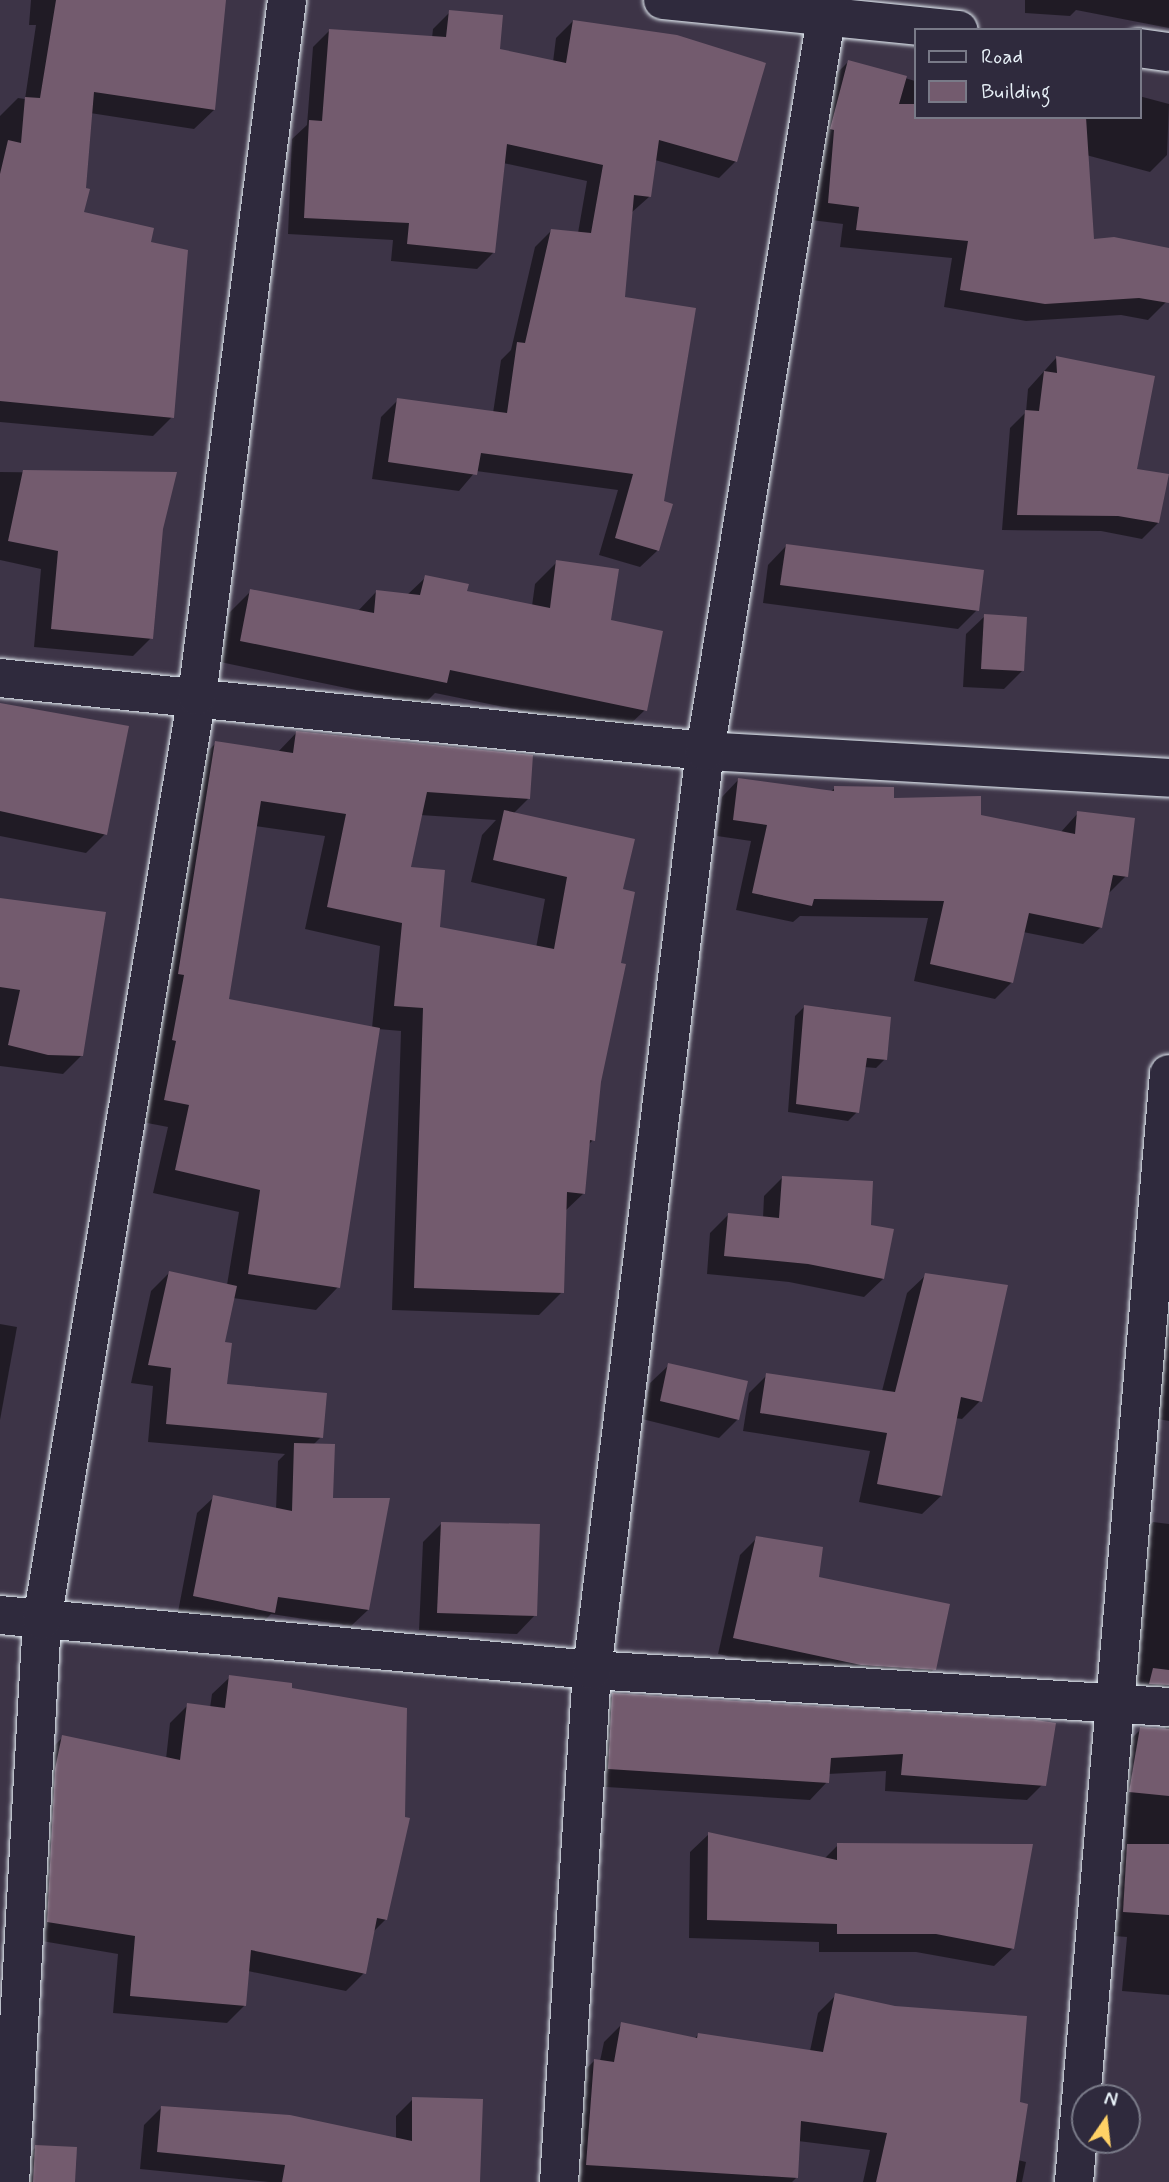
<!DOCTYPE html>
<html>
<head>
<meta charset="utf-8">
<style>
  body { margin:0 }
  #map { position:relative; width:1169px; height:2182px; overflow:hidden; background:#3d3447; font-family:Mynerve,sans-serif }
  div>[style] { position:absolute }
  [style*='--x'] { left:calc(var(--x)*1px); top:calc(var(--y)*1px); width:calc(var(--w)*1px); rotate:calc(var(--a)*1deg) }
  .shadow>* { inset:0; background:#0007 }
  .building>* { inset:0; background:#735b6e }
  .roads { filter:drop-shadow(0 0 2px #e8f1f8) drop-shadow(0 0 2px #e8f1f8) }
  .minor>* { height:38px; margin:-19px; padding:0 19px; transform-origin:19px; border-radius:19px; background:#2f2a3d }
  span { translate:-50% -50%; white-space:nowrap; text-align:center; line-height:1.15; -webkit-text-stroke:5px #2f2a3d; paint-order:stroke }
  .legend { position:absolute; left:914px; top:28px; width:228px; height:91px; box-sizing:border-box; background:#2f2a3d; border:2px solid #797a88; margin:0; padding:9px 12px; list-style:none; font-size:21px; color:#e8f1f8 }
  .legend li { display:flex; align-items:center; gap:14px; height:35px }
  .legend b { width:35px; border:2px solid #797a88 }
  .north { position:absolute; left:1071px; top:2084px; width:70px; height:70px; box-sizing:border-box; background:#2f2a3d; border:2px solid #797a88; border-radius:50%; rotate:14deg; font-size:19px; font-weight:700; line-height:28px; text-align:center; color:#e8f1f8 }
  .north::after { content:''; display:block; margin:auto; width:24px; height:32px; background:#ffd166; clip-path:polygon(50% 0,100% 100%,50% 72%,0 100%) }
</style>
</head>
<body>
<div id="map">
  <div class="shadow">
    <i style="clip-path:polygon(31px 0,224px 0,214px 110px,194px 129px,90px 113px,82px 214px,149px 243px,172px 417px,153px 436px,0 422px,0 116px,18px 98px,25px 99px,36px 25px,29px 25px)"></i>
    <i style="clip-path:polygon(1025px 0,1169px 0,1169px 28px,1076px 10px,1070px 16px,1025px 13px)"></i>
    <i style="clip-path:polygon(450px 12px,498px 50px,553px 62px,556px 38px,573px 21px,736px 161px,719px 178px,655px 160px,649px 197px,631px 213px,623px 298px,662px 502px,671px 505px,657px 551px,640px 567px,599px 555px,618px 490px,476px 471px,459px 491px,372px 479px,381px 417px,398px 400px,493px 413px,501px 360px,511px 350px,535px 247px,552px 230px,578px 233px,587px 181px,503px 163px,494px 252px,477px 269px,391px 261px,393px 240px,288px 234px,292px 139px,307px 125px,313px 47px,330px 30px,432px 38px,433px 29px)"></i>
    <i style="clip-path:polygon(849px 61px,915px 81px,915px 117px,1139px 117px,1139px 96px,1169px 104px,1167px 155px,1150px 172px,1086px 155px,1092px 241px,1169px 250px,1166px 302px,1148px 320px,1121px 315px,1026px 321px,944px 307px,952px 258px,840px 247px,843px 224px,811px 220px,831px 79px)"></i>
    <i style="clip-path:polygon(1056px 358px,1135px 470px,1158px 523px,1142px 539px,1101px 531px,1002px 530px,1010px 428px,1026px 412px,1028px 389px)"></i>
    <i style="clip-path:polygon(0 472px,175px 474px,161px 529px,151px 638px,133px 656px,34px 647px,41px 569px,0 560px)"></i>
    <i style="clip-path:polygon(786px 546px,977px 610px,958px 629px,763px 603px,768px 565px)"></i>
    <i style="clip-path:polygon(557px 562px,609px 622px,645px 710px,623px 731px,435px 693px,424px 704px,220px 662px,229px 613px,251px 591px,357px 612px,376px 592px,407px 595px,426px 577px,465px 592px,532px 606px,535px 584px)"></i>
    <i style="clip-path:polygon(985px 616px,1023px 670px,1004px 689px,963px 687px,966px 634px)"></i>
    <i style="clip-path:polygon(0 704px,105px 834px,86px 853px,0 836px)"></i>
    <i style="clip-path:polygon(evenodd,297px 732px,529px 798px,513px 814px,621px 891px,593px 1140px,588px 1145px,584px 1193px,564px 1212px,562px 1292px,539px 1315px,392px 1310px,401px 1031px,378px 1029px,338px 1287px,316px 1310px,233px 1298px,223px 1343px,225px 1385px,321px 1437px,313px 1445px,368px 1610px,351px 1626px,271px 1614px,257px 1628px,178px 1612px,197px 1513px,214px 1497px,276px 1509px,278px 1461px,285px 1454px,148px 1442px,153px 1386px,131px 1383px,151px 1291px,169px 1273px,227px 1285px,239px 1212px,153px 1193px,168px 1127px,142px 1122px,193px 766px,216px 743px,277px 753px,297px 732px,420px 815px,496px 820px,482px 835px,471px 882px,545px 899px,536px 948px,438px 928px,409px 868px,420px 815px,297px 732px,255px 826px,325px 836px,305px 929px,380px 946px,372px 1028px,227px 1000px,255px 826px)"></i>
    <i style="clip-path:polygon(739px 779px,830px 792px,835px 788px,1060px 833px,1078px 813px,1126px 876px,1109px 893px,1101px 927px,1083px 944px,1023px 932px,1012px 982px,995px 999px,914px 981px,928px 918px,800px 916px,793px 922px,736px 910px,751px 841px,717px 836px,722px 797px)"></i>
    <i style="clip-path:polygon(0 900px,82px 1055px,63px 1074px,0 1066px)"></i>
    <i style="clip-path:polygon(804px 1007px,836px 1009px,885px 1059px,876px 1068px,864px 1067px,857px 1112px,848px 1121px,788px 1112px,795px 1016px)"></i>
    <i style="clip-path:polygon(1169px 1157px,1169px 1421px,1147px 1417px)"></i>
    <i style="clip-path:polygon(783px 1177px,870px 1227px,883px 1279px,864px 1297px,789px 1282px,707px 1274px,710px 1233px,729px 1214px,763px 1218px,764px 1196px)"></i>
    <i style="clip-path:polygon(926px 1275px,980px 1401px,962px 1419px,955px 1418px,941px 1496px,922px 1514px,859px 1502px,870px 1451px,743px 1431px,749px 1393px,767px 1375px,882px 1391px,907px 1293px)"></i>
    <i style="clip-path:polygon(0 1324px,17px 1327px,0 1420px)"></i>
    <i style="clip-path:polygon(669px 1365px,738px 1419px,719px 1438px,642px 1419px,650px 1383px)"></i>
    <i style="clip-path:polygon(1153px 1522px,1169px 1524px,1169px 1995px,1122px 1991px,1127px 1937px,1101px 1935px,1105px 1869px,1125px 1849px,1126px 1817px,1107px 1815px,1118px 1752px,1141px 1729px,1166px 1729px,1157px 1711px,1127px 1707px,1130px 1545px)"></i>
    <i style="clip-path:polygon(441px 1524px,535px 1615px,517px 1634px,419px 1630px,423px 1542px)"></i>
    <i style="clip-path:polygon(757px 1538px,817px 1578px,934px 1669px,918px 1686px,844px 1681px,718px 1654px,740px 1555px)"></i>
    <i style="clip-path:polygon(230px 1677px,290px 1689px,386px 1919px,372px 1933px,364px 1973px,346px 1991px,248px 1971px,244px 2006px,227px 2023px,113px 2013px,118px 1954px,30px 1939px,45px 1755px,63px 1737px,166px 1759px,170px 1723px,188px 1705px,210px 1708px,212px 1694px)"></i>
    <i style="clip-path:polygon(613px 1695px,1045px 1782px,1027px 1800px,885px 1791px,886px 1771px,828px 1774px,827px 1782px,810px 1800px,591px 1786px,596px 1712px)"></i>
    <i style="clip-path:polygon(709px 1834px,824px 1859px,838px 1845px,1013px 1948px,994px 1966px,916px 1952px,819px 1952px,819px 1942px,689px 1938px,690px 1852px)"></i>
    <i style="clip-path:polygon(836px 1995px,1019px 2104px,1018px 2160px,1026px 2162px,1022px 2182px,863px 2182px,870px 2150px,798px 2141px,797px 2177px,792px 2182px,569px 2182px,577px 2078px,594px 2061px,600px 2061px,604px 2042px,622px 2024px,694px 2039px,698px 2035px,810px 2051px,818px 2013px)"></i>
    <i style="clip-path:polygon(413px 2099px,479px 2182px,269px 2182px,140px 2169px,144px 2125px,161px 2108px,396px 2139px,396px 2116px)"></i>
    <i style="clip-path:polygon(36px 2147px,73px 2182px,24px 2182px,24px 2159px)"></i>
  </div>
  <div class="building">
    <i style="clip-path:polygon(56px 0,226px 0,215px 110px,94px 92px,86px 188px,90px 189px,84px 212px,154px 228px,151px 242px,188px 250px,174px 418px,0 401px,0 174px,8px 140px,21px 143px,25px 97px,40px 98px)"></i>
    <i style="clip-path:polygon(449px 10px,503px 15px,500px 49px,566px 63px,573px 20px,677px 35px,766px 63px,737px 162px,659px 140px,651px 197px,634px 195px,625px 297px,696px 308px,664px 501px,673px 504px,659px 551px,615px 538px,633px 474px,481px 453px,477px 475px,388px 462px,397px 398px,507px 413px,517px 342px,525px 343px,551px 229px,591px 233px,603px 165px,507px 144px,495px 253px,407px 244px,409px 223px,304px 218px,309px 120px,322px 121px,329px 29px,446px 37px)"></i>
    <i style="clip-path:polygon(848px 60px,907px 76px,899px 104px,915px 104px,915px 117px,1086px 117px,1094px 239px,1114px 237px,1169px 248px,1169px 303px,1139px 298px,1045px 304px,960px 290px,968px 241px,856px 230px,859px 207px,828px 203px,834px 130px,830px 129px)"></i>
    <i style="clip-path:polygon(1056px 356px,1155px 376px,1137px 469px,1169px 474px,1159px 523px,1118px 516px,1017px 515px,1025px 410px,1039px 411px,1044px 371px,1057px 373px)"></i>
    <i style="clip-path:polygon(23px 470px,177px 472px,163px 529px,153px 639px,51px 629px,58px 551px,8px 541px)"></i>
    <i style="clip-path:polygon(786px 544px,984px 570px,979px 611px,780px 585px)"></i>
    <i style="clip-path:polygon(556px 560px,619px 569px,611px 620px,663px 631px,647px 711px,450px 670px,447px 683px,240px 641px,250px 589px,374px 613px,376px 590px,420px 595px,425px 575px,469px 584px,467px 591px,550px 608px)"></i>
    <i style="clip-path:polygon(984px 614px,1027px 617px,1024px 671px,981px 669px)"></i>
    <i style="clip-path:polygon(0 703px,129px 726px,107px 835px,0 811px)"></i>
    <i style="clip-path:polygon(296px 731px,533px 755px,530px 799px,427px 792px,411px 867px,445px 870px,440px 927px,554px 949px,567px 877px,493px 860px,504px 810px,635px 839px,623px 889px,635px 892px,621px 963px,626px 964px,601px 1082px,595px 1141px,590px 1140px,585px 1194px,567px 1192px,564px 1293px,414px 1288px,423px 1008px,394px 1006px,402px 923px,327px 907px,346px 814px,261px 801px,229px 999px,380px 1028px,340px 1288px,248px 1274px,260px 1190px,175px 1170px,189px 1105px,164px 1100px,176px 1041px,172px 1040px,184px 975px,178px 974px,215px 741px,293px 753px)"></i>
    <i style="clip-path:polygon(738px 778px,834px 791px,834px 786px,894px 787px,894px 798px,981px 796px,981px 815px,1075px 834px,1077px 811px,1135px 818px,1128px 877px,1113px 875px,1102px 928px,1029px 913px,1013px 983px,930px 964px,944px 901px,814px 899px,812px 906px,752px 893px,767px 825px,733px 820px)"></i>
    <i style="clip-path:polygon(0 898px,106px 912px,83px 1056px,48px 1055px,8px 1045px,20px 990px,0 987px)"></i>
    <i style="clip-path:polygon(804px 1005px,891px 1017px,887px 1060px,867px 1058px,859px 1113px,796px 1104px)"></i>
    <i style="clip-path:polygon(782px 1176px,873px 1181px,871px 1225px,894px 1229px,884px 1279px,808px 1264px,724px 1256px,728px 1213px,779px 1218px)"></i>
    <i style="clip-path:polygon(169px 1271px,237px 1286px,225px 1342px,232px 1343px,227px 1384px,327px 1393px,323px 1438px,166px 1424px,171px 1368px,148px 1365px)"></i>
    <i style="clip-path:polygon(925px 1273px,1008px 1285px,982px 1402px,961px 1397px,942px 1496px,877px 1484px,887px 1433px,760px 1413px,766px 1373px,895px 1392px)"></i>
    <i style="clip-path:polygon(668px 1363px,748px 1381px,739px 1420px,660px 1401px)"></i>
    <i style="clip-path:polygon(294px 1443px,335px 1444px,333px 1498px,390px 1498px,369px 1610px,278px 1597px,275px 1613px,193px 1596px,213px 1495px,292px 1511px)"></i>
    <i style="clip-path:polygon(441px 1522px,540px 1524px,537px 1616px,437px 1613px)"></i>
    <i style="clip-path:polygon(756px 1536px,823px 1547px,819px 1577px,950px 1604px,936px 1670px,861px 1665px,733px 1638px)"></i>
    <i style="clip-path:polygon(1153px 1668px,1169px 1670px,1169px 1685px,1149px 1684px)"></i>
    <i style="clip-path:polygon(229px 1675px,292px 1683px,292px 1688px,407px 1708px,405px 1817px,410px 1818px,387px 1920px,377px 1918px,366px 1974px,251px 1950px,246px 2006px,130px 1996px,135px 1936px,47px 1922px,55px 1769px,62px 1735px,180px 1760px,187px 1703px,225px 1708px)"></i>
    <i style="clip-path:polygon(612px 1693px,1036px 1720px,1056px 1723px,1046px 1786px,901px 1775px,903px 1754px,831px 1758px,829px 1783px,608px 1769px)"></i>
    <i style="clip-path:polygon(1140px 1727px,1169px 1729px,1169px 1796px,1129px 1792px)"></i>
    <i style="clip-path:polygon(708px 1832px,837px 1860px,837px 1843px,1033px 1844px,1014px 1949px,936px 1934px,837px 1934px,837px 1924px,707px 1920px)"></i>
    <i style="clip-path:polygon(1127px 1844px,1169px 1844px,1169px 1915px,1123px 1912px)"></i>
    <i style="clip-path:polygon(835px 1993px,895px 2006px,1027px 2016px,1020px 2102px,1028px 2104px,1016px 2182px,876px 2182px,887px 2133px,801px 2121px,798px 2178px,586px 2165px,594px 2059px,614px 2062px,621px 2022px,697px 2038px,698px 2033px,823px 2052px)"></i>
    <i style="clip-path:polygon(412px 2097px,483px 2099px,480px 2182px,282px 2182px,285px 2165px,157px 2152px,161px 2106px,290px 2115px,412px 2141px)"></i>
    <i style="clip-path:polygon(35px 2145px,77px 2147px,75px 2182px,33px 2182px)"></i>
  </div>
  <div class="roads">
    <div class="minor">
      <i style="--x:663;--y:0;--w:297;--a:5.8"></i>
      <i style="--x:1139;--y:48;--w:30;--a:8"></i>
      <i style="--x:0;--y:678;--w:709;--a:5.91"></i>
      <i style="--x:705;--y:751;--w:465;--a:3.3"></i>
      <i style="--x:0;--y:1615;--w:595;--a:5.31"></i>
      <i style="--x:592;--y:1670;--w:578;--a:3.67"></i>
      <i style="--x:10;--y:2182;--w:563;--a:-86.74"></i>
      <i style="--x:42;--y:1620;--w:937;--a:-80.48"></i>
      <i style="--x:197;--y:696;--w:702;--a:-82.63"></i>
      <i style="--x:559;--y:2182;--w:513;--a:-86.31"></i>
      <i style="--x:592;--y:1670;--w:926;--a:-82.99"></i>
      <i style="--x:705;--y:751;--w:761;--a:-80.62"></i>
      <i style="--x:1074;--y:2182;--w:1112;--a:-85.1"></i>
    </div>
  </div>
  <ul class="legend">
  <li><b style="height:9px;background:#2f2a3d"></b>Road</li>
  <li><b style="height:19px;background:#735b6e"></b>Building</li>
  </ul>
  <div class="north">N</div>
</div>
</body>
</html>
